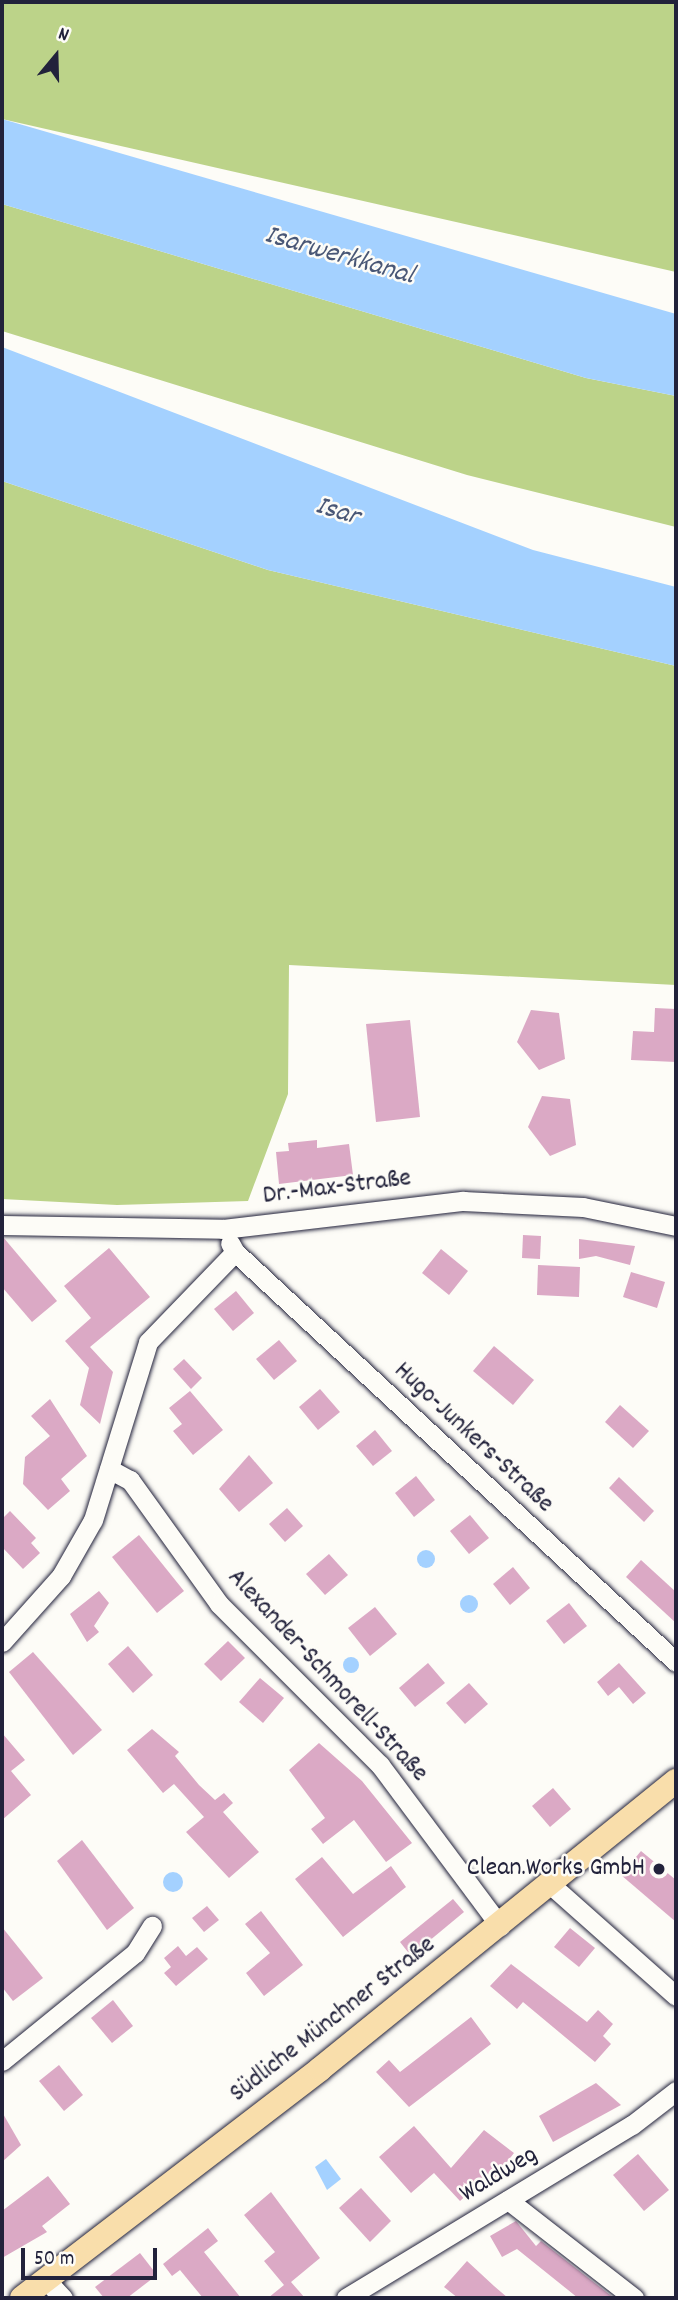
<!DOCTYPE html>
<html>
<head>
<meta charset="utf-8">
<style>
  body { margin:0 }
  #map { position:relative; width:678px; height:2300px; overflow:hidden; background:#fdfcf7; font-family:Dekko,sans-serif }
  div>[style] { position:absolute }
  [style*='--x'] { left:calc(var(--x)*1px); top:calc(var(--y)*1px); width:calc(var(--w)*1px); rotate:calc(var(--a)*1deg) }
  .green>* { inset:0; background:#bcd389 }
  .water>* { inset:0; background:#a4d1ff }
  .round { border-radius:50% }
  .building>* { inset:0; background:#dba9c5 }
  .roads { filter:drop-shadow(0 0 2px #22223b) drop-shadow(0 0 2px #22223b) }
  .minor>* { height:19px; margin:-9.5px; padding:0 9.5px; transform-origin:9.5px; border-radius:9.5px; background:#fdfcf7 }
  .major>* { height:24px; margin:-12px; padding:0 12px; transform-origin:12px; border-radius:12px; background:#f9deab }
  .dots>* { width:19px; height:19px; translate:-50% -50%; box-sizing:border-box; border:4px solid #fdfcf7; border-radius:50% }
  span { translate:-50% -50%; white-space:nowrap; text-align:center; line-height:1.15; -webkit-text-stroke:5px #fdfcf7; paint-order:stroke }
  .street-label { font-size:26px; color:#22223b }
  .poi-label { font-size:26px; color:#22223b }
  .right { translate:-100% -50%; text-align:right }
  .water-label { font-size:28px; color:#495776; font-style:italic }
  .frame { position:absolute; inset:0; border:4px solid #22223b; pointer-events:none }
  .north { position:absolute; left:21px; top:21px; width:70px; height:70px; -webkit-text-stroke:5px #fdfcf7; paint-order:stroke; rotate:19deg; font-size:19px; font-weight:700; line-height:28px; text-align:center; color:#22223b }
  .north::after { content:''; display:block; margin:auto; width:24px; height:32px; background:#22223b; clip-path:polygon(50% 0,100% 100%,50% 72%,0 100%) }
  .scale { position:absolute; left:21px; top:2248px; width:136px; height:32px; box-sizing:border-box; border:4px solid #22223b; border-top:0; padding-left:9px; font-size:21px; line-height:24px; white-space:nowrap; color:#22223b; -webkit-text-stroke:5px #fdfcf7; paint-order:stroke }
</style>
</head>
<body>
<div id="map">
  <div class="green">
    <i style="clip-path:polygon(2px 2px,676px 2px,676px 272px,2px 119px)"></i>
    <i style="clip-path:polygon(2px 204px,586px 378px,676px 396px,676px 527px,467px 475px,2px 331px)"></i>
    <i style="clip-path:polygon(2px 481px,268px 570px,676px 666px,676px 985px,289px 965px,288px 1094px,248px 1201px,117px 1205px,2px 1199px)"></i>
  </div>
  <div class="water">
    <i style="clip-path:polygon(2px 119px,676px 314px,676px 396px,586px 378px,2px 204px)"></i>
    <i style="clip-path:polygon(2px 347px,533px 550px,676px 587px,676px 666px,268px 570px,2px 481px)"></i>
    <i class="round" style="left:417px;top:1550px;width:18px;height:18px"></i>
    <i class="round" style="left:460px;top:1595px;width:18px;height:18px"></i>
    <i class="round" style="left:343px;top:1657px;width:16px;height:16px"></i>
    <i class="round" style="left:163px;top:1872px;width:20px;height:20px"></i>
    <i style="clip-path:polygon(326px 2159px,341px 2179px,327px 2190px,315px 2167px)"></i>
  </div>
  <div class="building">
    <i style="clip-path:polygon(655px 1008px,676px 1009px,676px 1062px,631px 1060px,633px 1031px,654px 1032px)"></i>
    <i style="clip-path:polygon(531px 1010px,559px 1013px,565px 1059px,539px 1070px,517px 1042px)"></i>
    <i style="clip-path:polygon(410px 1020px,420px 1117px,376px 1122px,366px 1024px)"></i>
    <i style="clip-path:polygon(542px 1096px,570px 1099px,576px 1145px,550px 1156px,528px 1127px)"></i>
    <i style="clip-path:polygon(317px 1140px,317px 1148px,349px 1144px,353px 1175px,279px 1184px,276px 1152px,289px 1151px,288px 1143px)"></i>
    <i style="clip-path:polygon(523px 1235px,541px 1236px,540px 1259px,522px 1258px)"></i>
    <i style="clip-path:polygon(3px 1237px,57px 1301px,32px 1322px,2px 1287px)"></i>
    <i style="clip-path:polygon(579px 1239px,635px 1246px,630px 1265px,596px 1256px,579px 1259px)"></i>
    <i style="clip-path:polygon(109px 1248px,150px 1297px,90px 1347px,113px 1372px,100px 1424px,80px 1405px,89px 1368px,65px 1341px,91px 1318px,64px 1286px)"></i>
    <i style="clip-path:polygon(441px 1249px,468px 1271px,449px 1295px,422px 1273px)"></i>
    <i style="clip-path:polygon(538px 1265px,580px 1267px,579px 1297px,537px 1295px)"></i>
    <i style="clip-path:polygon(631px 1272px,665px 1282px,657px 1308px,623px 1297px)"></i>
    <i style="clip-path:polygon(236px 1291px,254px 1313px,233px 1331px,214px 1309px)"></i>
    <i style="clip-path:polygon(279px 1340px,297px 1361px,274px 1380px,256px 1359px)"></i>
    <i style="clip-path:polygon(494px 1346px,534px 1380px,513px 1405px,473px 1371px)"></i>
    <i style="clip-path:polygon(184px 1359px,202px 1378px,191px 1389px,173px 1369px)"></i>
    <i style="clip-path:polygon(320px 1389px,340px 1412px,318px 1430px,299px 1407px)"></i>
    <i style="clip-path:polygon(190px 1391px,223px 1430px,193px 1455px,173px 1431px,182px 1424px,169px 1408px)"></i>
    <i style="clip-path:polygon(50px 1399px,87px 1456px,61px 1479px,70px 1491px,48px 1510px,23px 1484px,25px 1457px,50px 1436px,31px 1416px)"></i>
    <i style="clip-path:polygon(620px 1405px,649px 1431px,633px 1448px,605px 1422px)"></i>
    <i style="clip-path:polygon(375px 1430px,392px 1451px,373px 1466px,356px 1446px)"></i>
    <i style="clip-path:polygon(249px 1455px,273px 1483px,239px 1512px,219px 1489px)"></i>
    <i style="clip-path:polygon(416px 1476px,435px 1500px,414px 1517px,395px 1493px)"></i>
    <i style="clip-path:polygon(619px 1477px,654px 1511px,644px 1522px,609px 1488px)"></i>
    <i style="clip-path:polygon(287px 1508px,303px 1526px,285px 1542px,269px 1524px)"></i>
    <i style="clip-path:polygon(10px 1511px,36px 1538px,31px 1543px,40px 1553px,23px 1569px,2px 1547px,2px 1519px)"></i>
    <i style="clip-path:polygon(470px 1515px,489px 1538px,469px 1554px,450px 1531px)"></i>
    <i style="clip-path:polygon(139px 1535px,184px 1591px,157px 1613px,112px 1557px)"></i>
    <i style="clip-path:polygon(329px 1554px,348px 1575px,325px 1595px,306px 1574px)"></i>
    <i style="clip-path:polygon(641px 1560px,676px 1592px,676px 1623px,626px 1577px)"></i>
    <i style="clip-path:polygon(513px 1567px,530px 1588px,510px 1605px,493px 1584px)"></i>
    <i style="clip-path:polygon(99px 1591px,109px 1603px,94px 1626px,99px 1632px,87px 1642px,70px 1614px)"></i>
    <i style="clip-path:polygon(569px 1603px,587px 1626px,564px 1644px,546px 1621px)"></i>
    <i style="clip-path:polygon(375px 1607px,397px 1634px,370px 1656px,348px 1628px)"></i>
    <i style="clip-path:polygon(228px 1641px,245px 1658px,221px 1681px,204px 1664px)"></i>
    <i style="clip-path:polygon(128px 1646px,153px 1675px,133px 1693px,108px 1664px)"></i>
    <i style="clip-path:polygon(33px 1652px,102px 1730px,73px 1755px,9px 1672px)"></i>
    <i style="clip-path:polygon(428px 1663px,445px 1683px,415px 1707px,399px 1688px)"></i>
    <i style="clip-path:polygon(619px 1663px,646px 1693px,633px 1704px,619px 1687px,608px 1696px,597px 1682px)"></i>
    <i style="clip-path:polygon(260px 1678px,284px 1698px,263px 1723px,239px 1702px)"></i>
    <i style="clip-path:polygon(469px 1683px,488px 1704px,465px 1724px,446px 1703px)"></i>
    <i style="clip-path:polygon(152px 1729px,179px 1752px,175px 1756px,199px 1785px,215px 1800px,224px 1793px,233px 1803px,223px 1812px,259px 1852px,229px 1878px,186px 1832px,204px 1817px,174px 1784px,163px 1793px,127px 1750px)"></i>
    <i style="clip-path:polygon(2px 1733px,25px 1760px,11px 1771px,31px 1795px,2px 1820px)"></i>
    <i style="clip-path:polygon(319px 1743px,362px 1781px,412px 1843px,386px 1862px,354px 1820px,323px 1844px,311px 1829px,325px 1818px,289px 1770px)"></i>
    <i style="clip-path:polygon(553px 1788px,571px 1809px,550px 1827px,532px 1806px)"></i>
    <i style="clip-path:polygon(82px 1840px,134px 1908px,107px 1930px,57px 1861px)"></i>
    <i style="clip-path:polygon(641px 1851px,676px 1880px,676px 1922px,621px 1875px)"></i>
    <i style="clip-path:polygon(322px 1857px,353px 1894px,391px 1866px,406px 1887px,343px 1937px,295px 1879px)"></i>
    <i style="clip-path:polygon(453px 1899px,464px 1912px,411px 1956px,400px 1942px)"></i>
    <i style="clip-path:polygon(207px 1906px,219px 1920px,204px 1932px,192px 1918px)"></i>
    <i style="clip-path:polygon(261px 1911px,303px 1965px,264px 1996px,246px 1973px,270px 1953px,245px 1924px)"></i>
    <i style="clip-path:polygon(2px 1927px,43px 1978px,13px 2001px,2px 1987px)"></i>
    <i style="clip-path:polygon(570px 1928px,595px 1948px,579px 1967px,554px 1947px)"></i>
    <i style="clip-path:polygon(178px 1946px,186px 1956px,197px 1947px,208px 1959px,176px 1986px,164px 1973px,171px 1967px,164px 1958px)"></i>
    <i style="clip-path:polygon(511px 1964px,587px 2022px,598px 2010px,613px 2024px,603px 2036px,611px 2044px,595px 2062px,523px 2002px,517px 2009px,490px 1986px)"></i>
    <i style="clip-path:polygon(113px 2000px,133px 2026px,112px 2043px,91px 2018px)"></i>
    <i style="clip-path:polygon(471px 2017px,491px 2044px,409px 2107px,376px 2072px,389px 2060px,400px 2072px)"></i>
    <i style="clip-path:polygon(59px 2065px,83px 2095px,64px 2111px,39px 2081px)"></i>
    <i style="clip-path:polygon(596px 2083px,621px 2105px,553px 2142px,539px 2116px)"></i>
    <i style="clip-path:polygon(2px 2112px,21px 2145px,2px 2162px)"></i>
    <i style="clip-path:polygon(414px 2126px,451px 2168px,484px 2130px,514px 2153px,494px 2179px,489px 2174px,460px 2201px,434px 2173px,411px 2193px,379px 2157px)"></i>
    <i style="clip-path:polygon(638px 2154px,669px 2190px,644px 2211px,613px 2175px)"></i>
    <i style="clip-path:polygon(48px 2176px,70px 2204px,42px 2226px,47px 2232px,2px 2258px,2px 2211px)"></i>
    <i style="clip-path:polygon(361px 2188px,391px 2221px,370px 2242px,339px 2208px)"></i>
    <i style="clip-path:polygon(271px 2192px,320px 2258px,291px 2282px,305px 2298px,268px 2298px,284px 2285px,264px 2261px,275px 2252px,244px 2215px)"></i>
    <i style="clip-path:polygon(516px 2221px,536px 2246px,541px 2241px,614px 2298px,578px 2298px,517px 2249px,502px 2257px,490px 2236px)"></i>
    <i style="clip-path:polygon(208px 2228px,218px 2241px,204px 2252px,241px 2298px,203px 2298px,180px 2270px,172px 2276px,163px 2264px)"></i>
    <i style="clip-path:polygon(140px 2253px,157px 2275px,127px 2298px,104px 2298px,95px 2287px)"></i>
    <i style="clip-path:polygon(467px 2261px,494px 2286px,508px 2298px,458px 2298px,444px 2287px)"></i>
  </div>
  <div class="roads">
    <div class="minor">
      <i style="--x:2;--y:1225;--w:221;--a:1"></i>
      <i style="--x:223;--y:1229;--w:242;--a:-6.7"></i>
      <i style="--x:463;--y:1201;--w:120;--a:2.9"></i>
      <i style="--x:583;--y:1207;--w:95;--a:11.5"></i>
      <i style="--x:235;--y:1252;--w:602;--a:42.91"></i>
      <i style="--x:109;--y:1469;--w:24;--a:28"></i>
      <i style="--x:130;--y:1480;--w:153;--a:54.3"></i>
      <i style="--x:219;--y:1604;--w:228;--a:45"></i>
      <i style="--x:380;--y:1765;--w:201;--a:53.3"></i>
      <i style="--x:2;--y:1642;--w:89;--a:-48.2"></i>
      <i style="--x:61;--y:1576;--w:64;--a:-60.3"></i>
      <i style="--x:93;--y:1520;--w:186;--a:-72.8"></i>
      <i style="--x:148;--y:1342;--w:125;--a:-46"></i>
      <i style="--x:235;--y:1252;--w:10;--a:-119"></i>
      <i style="--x:551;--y:1885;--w:167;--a:41.6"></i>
      <i style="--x:2;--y:2061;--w:171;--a:-39.1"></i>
      <i style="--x:135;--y:1953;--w:32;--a:-58"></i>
      <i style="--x:508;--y:2200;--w:160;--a:37.9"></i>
      <i style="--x:46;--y:2280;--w:25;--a:47"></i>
      <i style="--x:346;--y:2298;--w:334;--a:-31.2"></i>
      <i style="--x:632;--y:2125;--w:56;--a:-37.7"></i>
    </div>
    <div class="major">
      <i style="--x:22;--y:2298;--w:376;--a:-37.5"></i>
      <i style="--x:320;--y:2069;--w:458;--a:-39"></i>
    </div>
  </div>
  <div class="dots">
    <i style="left:659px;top:1869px;background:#22223b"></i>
  </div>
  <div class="street-label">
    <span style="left:337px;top:1188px;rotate:-7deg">Dr.-Max-Straße</span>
    <span style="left:473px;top:1438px;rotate:43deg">Hugo-Junkers-Straße</span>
    <span style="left:327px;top:1676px;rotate:47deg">Alexander-Schmorell-Straße</span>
    <span style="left:333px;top:2020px;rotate:-38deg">Südliche Münchner Straße</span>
    <span style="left:499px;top:2175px;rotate:-31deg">Waldweg</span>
  </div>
  <div class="poi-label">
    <span class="right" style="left:645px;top:1869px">Clean.Works GmbH</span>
  </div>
  <div class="water-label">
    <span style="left:339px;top:257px;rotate:16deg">Isarwerkkanal</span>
    <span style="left:337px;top:513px;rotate:17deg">Isar</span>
  </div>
  <div class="frame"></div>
  <div class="north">N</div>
  <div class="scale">50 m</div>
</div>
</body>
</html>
